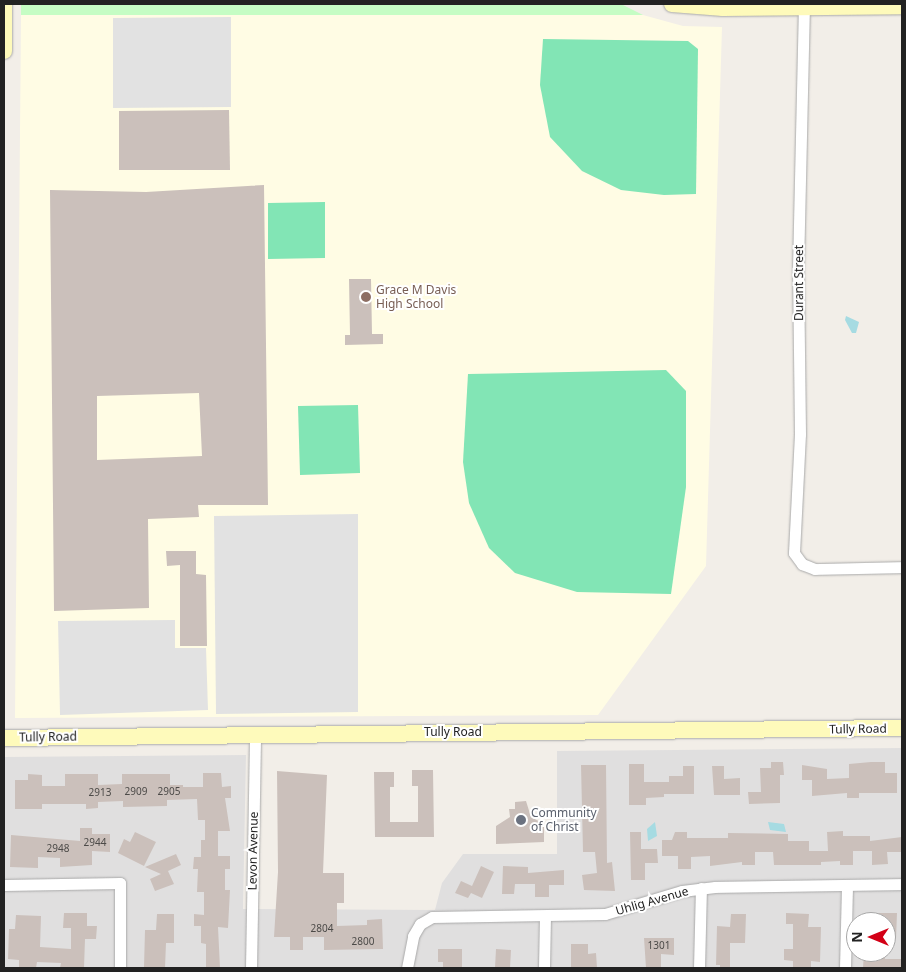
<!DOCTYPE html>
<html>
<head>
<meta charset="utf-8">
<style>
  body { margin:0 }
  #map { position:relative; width:906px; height:972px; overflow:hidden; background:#f2eee8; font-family:"Noto Sans",sans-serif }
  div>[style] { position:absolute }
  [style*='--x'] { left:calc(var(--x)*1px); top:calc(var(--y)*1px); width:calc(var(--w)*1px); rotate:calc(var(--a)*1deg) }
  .residential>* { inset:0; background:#e0dfdf }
  .education>* { inset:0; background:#fffce4 }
  .park>* { inset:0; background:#c5fdc4 }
  .pitch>* { inset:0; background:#82e5b5 }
  .parking>* { inset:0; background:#e2e2e2 }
  .water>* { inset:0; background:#a6dbe2 }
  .building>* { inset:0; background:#cbc0bb }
  .roads { filter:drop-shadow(0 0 1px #a9a9a9) drop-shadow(0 0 1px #a9a9a9) }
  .street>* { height:11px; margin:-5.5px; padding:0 5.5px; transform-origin:5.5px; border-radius:5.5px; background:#fff }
  .secondary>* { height:16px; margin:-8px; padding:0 8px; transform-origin:8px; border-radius:8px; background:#fefabb }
  .dots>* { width:14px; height:14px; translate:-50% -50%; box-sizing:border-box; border:2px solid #fff; border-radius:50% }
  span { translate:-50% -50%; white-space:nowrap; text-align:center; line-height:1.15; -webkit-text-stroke:4px #fff; paint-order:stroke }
  .number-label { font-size:10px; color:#4c4a48 }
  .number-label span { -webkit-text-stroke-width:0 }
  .street-label { font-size:12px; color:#222 }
  .education-label { font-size:12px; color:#785e54 }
  .left { translate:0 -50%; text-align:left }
  .worship-label { font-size:12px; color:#5b616d }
  .frame { position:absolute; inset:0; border:5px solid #222; pointer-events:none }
  .north { position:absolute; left:846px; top:912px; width:50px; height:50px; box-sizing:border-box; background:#fff; border:1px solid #a7a7a7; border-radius:50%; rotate:270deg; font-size:14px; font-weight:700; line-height:20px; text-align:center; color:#222 }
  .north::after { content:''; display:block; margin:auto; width:18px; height:22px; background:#d30016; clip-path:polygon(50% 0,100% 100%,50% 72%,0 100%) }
</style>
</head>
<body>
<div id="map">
  <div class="residential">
    <i style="clip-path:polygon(evenodd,902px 748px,902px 968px,4px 968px,4px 757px,246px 755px,243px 909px,435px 910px,442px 883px,463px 854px,557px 854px,557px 751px,902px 748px,856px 922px,886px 922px,886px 952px,856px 952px,856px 922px)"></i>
  </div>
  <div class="education">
    <i style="clip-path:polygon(21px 15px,643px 15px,683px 26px,722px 27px,706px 566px,598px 715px,15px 718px)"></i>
  </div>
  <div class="park">
    <i style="clip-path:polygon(21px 4px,621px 4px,643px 15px,21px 15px)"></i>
  </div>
  <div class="pitch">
    <i style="clip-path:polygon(543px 39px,688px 41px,698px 49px,696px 194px,664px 195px,621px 190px,582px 171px,550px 137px,540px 85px)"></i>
    <i style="clip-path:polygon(325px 202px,325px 258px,268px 259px,268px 203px)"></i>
    <i style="clip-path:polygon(666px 370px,686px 391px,686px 487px,671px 594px,577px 592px,515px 573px,489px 548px,469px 503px,463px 462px,468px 374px)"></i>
    <i style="clip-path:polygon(358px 405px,360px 473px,300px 475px,298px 406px)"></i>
  </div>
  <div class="parking">
    <i style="clip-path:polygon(231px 17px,231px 107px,113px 108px,113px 18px)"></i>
    <i style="clip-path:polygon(358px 514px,358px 712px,216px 714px,214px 516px)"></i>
    <i style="clip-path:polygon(175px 620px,175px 648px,206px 648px,208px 710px,60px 715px,58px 621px)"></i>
  </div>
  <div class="water">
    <i style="clip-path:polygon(846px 316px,859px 322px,856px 333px,852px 333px,845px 320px)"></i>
    <i style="clip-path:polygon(655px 822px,657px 836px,648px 841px,647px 829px)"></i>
    <i style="clip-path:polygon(768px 822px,784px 824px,786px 832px,770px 830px)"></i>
  </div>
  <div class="building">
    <i style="clip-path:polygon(229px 110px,230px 170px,119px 170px,119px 111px)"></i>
    <i style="clip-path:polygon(evenodd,264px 185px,268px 505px,198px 505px,199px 517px,148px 519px,149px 608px,54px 611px,50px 190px,146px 192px,264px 185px,199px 393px,202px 456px,97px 460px,97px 396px,199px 393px)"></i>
    <i style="clip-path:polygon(349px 279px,371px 279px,372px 334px,383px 334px,383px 344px,345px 345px,345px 335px,350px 335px)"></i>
    <i style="clip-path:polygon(166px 551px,196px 551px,196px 574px,206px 575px,207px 646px,180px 646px,180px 565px,167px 566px)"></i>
    <i style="clip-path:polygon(771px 762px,783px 762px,784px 775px,780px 775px,780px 803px,749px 804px,748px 792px,761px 792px,760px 768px,771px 768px)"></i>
    <i style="clip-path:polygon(871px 762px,885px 762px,885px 773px,897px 773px,897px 793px,859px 793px,859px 798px,847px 798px,847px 793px,812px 796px,812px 780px,802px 780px,802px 765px,827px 769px,827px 779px,849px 778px,849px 764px)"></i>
    <i style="clip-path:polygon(629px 764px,644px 764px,644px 782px,669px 782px,669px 776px,683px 776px,683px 766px,694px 766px,694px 794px,664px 794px,664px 797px,646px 798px,646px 805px,629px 805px)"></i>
    <i style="clip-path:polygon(581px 765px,606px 765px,607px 863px,612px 862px,615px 891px,584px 890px,582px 875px,597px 873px,595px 852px,583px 852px)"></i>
    <i style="clip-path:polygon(712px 766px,724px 766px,724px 779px,740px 778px,740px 795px,714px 795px)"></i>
    <i style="clip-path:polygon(412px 770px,433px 770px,434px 837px,375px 837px,374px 772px,394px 772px,394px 787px,390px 787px,390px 822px,418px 822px,418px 786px,412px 786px)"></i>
    <i style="clip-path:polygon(277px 771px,327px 775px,323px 873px,344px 873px,344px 903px,337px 903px,337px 926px,367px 925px,367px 920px,382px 919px,383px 949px,324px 950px,324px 937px,303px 937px,303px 950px,290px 950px,290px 937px,274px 937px,278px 872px)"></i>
    <i style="clip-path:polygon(203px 773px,221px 773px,222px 787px,231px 786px,231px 798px,225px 798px,230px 831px,218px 831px,218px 856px,230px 856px,230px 869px,225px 869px,225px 890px,230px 890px,228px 928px,218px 927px,220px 968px,206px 968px,206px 944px,201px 943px,201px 926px,194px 926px,194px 914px,204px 915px,204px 892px,197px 892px,198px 869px,193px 869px,194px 857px,201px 857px,201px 840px,205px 840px,205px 820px,198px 820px,197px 799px,167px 800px,167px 806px,123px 807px,123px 801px,98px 802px,98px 808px,86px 809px,86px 804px,42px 804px,42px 809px,15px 809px,15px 780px,28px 780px,28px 774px,42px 775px,42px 786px,65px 786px,65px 774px,98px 774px,98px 785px,122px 784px,122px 774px,170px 774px,170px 785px,183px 785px,183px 787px,203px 787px)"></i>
    <i style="clip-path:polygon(526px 801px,531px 817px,544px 824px,544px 842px,496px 844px,496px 826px,510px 817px,509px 809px,515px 809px,515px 802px)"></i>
    <i style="clip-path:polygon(80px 828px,92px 828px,92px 834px,110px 834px,110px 852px,92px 851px,92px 865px,60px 867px,60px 858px,38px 857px,38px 868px,10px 867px,11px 835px,80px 841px)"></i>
    <i style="clip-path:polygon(843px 831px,843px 836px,870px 836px,870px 841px,902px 837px,902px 852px,887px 852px,888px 864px,872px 865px,872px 851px,853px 851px,853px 865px,840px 865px,840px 861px,821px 862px,821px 865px,774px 865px,773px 852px,755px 852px,755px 865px,742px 865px,742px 862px,710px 866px,710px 856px,691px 857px,691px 869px,678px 869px,678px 856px,662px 856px,662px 840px,672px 840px,675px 832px,687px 832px,687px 838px,728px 838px,728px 833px,788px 834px,788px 841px,809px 841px,809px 851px,828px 851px,827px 832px)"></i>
    <i style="clip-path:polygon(135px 832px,156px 842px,144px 866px,118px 853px,124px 839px,130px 842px)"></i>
    <i style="clip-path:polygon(630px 832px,641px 832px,641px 849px,657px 849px,658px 863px,645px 863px,645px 880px,631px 880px)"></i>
    <i style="clip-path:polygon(176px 854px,181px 865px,168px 871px,174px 884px,155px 891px,150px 879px,161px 874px,145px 867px)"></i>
    <i style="clip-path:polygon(481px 866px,494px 872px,482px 898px,471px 893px,468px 898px,455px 893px,461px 881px,472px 886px)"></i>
    <i style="clip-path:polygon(503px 866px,528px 867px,528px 873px,564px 870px,564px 885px,549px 885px,549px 897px,535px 897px,535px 884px,515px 884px,514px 894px,502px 894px)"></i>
    <i style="clip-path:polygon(64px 913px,87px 913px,87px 926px,97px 926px,96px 939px,85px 939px,84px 968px,60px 968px,61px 963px,37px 962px,36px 968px,19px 968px,19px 960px,8px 959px,9px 929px,15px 929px,16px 915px,41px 916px,40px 947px,71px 949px,71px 928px,63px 928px)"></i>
    <i style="clip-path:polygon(786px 913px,809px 914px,808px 927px,821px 927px,820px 962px,811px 961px,811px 968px,793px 968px,793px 961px,784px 960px,784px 949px,793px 949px,793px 924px,786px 924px)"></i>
    <i style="clip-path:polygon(877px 913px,897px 913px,896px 939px,886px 939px,886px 922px,877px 922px)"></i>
    <i style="clip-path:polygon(157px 914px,174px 914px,174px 943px,166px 943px,165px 968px,149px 968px,144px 967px,145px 930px,156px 930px)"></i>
    <i style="clip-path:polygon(731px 914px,746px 914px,745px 943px,730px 943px,730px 968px,720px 968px,720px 965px,716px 965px,717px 926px,730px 927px)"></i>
    <i style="clip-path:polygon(644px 938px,674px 938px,674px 955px,661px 954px,661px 968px,646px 968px)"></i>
    <i style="clip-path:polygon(571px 944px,588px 944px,588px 954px,596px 953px,597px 968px,571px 968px)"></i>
    <i style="clip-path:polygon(438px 949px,462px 949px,462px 968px,443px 968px,443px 962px,438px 962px)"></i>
    <i style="clip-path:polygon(496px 949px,511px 950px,510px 968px,495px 968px)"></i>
    <i style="clip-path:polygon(864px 952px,885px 952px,885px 959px,902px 959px,902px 968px,863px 968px)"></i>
  </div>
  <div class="roads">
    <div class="street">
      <i style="--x:804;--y:4;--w:266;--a:91.3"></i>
      <i style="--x:798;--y:270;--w:164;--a:89.3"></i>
      <i style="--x:800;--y:434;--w:119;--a:92.9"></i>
      <i style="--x:794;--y:553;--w:14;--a:54"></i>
      <i style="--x:802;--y:564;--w:14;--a:21"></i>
      <i style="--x:815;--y:569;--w:87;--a:-1.3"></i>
      <i style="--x:4;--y:885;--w:116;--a:-1"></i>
      <i style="--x:120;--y:883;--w:85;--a:90"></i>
      <i style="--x:251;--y:968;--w:235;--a:-89"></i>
      <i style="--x:407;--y:968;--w:33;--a:-79"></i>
      <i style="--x:413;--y:936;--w:14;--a:-60"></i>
      <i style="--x:420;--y:924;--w:14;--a:-30"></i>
      <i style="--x:432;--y:917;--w:173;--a:-1"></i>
      <i style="--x:605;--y:914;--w:80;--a:-16.6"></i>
      <i style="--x:682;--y:891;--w:33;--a:-7"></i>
      <i style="--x:715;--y:887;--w:187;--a:-0.9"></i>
      <i style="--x:544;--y:968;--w:52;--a:-88.9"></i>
      <i style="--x:699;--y:968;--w:80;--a:-88.6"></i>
      <i style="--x:845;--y:968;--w:83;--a:-88.6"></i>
    </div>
    <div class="secondary">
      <i style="--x:672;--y:4;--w:51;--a:4.5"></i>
      <i style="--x:723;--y:8;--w:179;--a:-0.6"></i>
      <i style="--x:4;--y:51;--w:47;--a:-90"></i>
      <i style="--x:4;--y:738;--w:898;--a:-0.64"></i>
    </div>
  </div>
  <div class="dots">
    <i style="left:366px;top:297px;background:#8d6e63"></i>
    <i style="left:521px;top:820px;background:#6b7280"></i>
  </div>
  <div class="number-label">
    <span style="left:136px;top:792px">2909</span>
    <span style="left:169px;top:792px">2905</span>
    <span style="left:100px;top:793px">2913</span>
    <span style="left:95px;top:843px">2944</span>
    <span style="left:58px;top:849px">2948</span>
    <span style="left:322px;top:929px">2804</span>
    <span style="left:363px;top:942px">2800</span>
    <span style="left:659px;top:946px">1301</span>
  </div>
  <div class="street-label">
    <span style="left:799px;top:283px;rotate:-90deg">Durant Street</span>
    <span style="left:858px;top:729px;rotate:-1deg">Tully Road</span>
    <span style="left:453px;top:732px">Tully Road</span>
    <span style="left:48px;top:737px;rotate:-1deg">Tully Road</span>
    <span style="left:253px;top:851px;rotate:-89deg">Levon Avenue</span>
    <span style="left:652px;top:901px;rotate:-16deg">Uhlig Avenue</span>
  </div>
  <div class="education-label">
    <span class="left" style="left:376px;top:297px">Grace M Davis<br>High School</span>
  </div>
  <div class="worship-label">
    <span class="left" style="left:531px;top:820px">Community<br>of Christ</span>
  </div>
  <div class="frame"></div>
  <div class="north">N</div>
</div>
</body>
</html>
